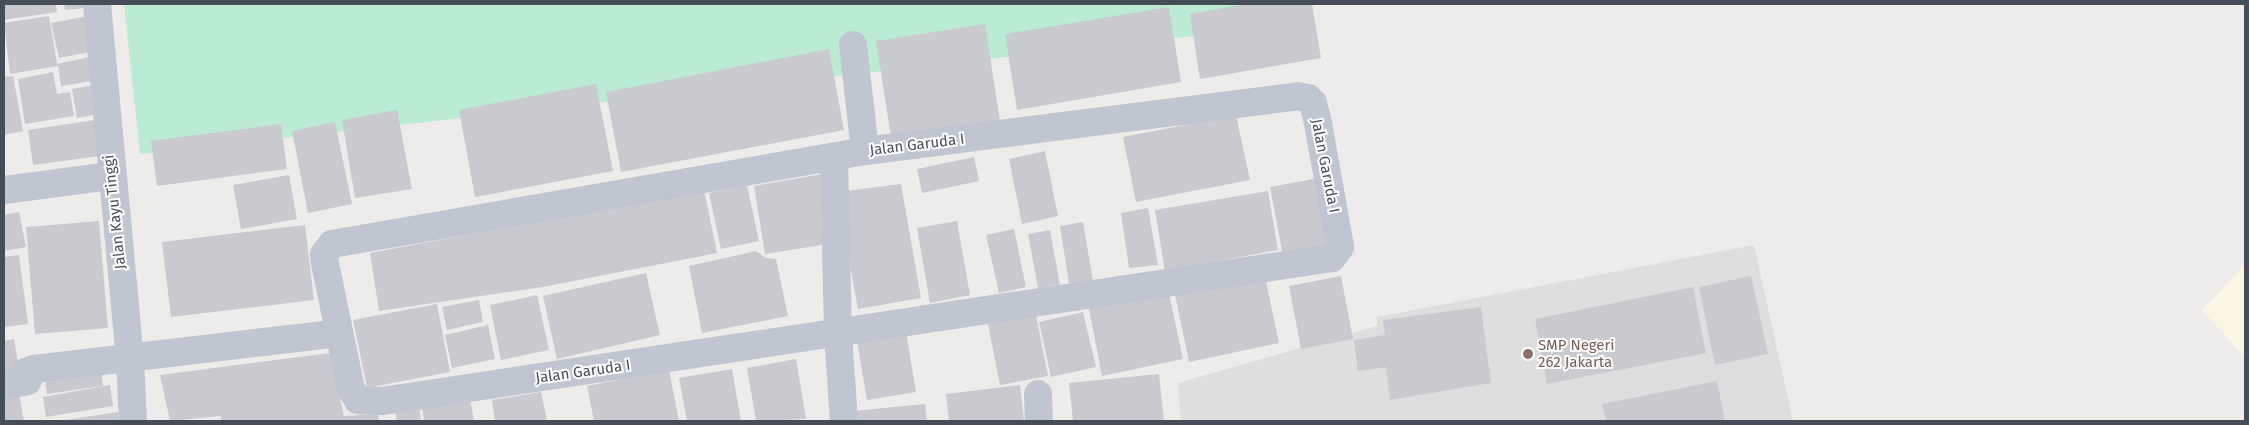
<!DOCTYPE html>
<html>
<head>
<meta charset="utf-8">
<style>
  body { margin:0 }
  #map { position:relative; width:2249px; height:425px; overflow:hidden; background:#eeebeb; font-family:"Fira Sans",sans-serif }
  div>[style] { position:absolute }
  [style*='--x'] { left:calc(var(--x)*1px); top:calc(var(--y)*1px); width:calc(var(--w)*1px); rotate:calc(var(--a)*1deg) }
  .commercial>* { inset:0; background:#faf6e3 }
  .education>* { inset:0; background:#dfdddd }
  .green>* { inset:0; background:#b9ecd2 }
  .building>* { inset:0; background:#c8cad0 }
  .minor>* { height:28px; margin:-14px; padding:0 14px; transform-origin:14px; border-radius:14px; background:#bfc6d1 }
  .tertiary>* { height:28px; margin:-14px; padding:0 14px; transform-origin:14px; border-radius:14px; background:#bfc6d1 }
  .dots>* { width:14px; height:14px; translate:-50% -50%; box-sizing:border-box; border:2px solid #fff; border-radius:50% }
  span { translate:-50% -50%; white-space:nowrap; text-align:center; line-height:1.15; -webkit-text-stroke:4px #fff; paint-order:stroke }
  .street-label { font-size:15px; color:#444d58 }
  .education-label { font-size:15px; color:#785e54 }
  .left { translate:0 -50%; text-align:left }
  .frame { position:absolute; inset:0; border:5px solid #444d58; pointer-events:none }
</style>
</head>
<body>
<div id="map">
  <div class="commercial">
    <i style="clip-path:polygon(2245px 265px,2245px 357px,2202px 310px)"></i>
  </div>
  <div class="education">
    <i style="clip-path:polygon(1754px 245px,1793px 421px,1181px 421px,1178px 383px,1377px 326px,1377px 317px)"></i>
  </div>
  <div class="green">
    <i style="clip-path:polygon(124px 4px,1309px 4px,1311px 23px,140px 154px)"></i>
  </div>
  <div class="building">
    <i style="clip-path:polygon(4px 4px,56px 4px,57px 12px,4px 20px)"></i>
    <i style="clip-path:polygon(64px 4px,95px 4px,95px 7px,65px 10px)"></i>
    <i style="clip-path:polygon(1247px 4px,1312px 4px,1321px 58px,1200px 79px,1190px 14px)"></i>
    <i style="clip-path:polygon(1169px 7px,1181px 82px,1017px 110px,1005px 34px)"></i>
    <i style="clip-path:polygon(93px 15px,101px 50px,59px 58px,51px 23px)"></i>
    <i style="clip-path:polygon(49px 16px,57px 64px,94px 56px,98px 80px,61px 86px,58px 66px,10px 74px,4px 23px)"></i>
    <i style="clip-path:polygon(985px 24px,1000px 121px,891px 137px,876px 41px)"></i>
    <i style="clip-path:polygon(829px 49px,844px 130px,621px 172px,606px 92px)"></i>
    <i style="clip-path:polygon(53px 72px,57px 94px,70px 92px,74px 116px,25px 124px,18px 79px)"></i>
    <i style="clip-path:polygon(13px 76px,23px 131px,4px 135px,4px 77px)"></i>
    <i style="clip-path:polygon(596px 84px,613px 171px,475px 197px,459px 110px)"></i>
    <i style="clip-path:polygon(95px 85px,99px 114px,77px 118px,72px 89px)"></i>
    <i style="clip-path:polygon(397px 110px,412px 189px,355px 198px,342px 120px)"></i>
    <i style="clip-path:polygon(1236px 115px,1250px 180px,1136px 202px,1123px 137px)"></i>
    <i style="clip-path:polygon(95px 120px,100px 156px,33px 165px,28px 130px)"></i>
    <i style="clip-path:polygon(335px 122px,352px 204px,308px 213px,292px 131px)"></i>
    <i style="clip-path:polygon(281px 124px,287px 169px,157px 186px,151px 141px)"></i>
    <i style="clip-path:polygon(1045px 151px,1058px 216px,1022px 224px,1009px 159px)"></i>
    <i style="clip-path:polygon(974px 157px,979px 181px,922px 193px,917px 169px)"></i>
    <i style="clip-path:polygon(823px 174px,834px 243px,765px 254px,754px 186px)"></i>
    <i style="clip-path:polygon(289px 175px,297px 219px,241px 229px,233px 185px)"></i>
    <i style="clip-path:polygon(1319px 178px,1332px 246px,1283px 256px,1270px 187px)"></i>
    <i style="clip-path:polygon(901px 184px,921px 298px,858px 309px,847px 249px,846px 191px)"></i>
    <i style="clip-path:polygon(747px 185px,759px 241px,721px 249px,709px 193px)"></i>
    <i style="clip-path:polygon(704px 190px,717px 253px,543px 287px,379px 311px,370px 253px)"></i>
    <i style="clip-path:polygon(1268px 191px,1278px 250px,1165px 271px,1155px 210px)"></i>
    <i style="clip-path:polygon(1148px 208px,1158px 265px,1129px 268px,1121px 213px)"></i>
    <i style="clip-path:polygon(19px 212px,26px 247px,4px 251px,4px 215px)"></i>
    <i style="clip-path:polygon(99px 221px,108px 328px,35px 334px,26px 227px)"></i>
    <i style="clip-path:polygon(957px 221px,970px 295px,930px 303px,917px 228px)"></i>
    <i style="clip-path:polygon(1083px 222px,1093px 281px,1069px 284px,1060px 226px)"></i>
    <i style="clip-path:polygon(305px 225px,314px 300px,171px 317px,162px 242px)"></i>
    <i style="clip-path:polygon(1014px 229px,1026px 287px,999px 293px,986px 235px)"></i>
    <i style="clip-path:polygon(1050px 230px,1060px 285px,1038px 288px,1028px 234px)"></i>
    <i style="clip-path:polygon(756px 251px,766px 258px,776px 259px,788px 316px,702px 333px,689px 266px)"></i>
    <i style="clip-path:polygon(19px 255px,28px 324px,4px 327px,4px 257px)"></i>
    <i style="clip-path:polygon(1264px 272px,1279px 343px,1189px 362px,1174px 290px)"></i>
    <i style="clip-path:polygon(646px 273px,660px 335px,557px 359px,543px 296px)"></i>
    <i style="clip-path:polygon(1341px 276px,1353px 339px,1301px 349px,1289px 286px)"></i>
    <i style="clip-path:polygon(1751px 276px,1768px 354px,1715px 365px,1699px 287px)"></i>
    <i style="clip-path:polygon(1693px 287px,1706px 353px,1547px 384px,1535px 319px)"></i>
    <i style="clip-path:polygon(1168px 288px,1183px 359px,1102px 376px,1088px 304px)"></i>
    <i style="clip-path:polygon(537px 295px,549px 350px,501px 360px,490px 305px)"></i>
    <i style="clip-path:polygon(479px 300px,483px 322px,447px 330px,442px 307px)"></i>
    <i style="clip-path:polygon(437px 304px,450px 372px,367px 388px,353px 320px)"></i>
    <i style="clip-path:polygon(1481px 307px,1491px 383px,1390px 400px,1386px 367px,1358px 371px,1354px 340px,1385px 335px,1383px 320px)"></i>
    <i style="clip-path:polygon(1035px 310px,1048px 376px,1000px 385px,987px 319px)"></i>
    <i style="clip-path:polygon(1083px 312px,1096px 367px,1051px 377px,1039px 322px)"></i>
    <i style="clip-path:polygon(488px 325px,495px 359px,452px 368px,445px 335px)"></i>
    <i style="clip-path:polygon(906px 332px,916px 392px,867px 400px,857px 341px)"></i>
    <i style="clip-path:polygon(14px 339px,20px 374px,4px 377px,4px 341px)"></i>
    <i style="clip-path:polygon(330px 353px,344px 416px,378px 414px,379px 421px,221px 421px,221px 416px,170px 421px,160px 375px)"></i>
    <i style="clip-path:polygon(796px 359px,806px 419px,756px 421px,747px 368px)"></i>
    <i style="clip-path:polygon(101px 369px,103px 386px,47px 394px,45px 378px)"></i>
    <i style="clip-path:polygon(732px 369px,741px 421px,687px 421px,679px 378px)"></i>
    <i style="clip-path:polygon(669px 370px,679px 421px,594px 421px,587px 386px)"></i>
    <i style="clip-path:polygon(1159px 374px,1164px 421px,1073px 421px,1069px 383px)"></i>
    <i style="clip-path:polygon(1717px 381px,1725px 421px,1606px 421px,1602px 404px)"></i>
    <i style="clip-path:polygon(110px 385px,113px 406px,46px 417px,43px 397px)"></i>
    <i style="clip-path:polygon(1020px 385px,1024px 421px,949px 421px,946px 394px)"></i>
    <i style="clip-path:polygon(541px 392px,547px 421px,495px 421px,492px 400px)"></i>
    <i style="clip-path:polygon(19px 393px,24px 421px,4px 421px,4px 396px)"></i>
    <i style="clip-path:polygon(470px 399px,474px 421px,424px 421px,422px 406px)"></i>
    <i style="clip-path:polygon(925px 404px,927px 421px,854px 421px,853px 411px)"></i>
    <i style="clip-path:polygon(419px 407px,421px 421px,397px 421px,395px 411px)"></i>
    <i style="clip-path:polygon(118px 412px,120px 421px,65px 421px,65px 420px)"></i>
  </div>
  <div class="minor">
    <i style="--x:853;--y:45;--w:107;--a:83.5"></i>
    <i style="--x:1298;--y:96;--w:10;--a:11"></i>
    <i style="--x:1308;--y:98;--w:7;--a:45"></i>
    <i style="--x:1313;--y:103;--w:21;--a:76"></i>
    <i style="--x:1318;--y:123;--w:126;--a:79.9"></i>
    <i style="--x:1340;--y:247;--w:14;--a:126"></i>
    <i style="--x:1332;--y:258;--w:961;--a:171.44"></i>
    <i style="--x:382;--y:401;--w:24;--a:-178"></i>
    <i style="--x:358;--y:400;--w:13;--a:-122"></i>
    <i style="--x:351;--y:389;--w:129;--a:-101.7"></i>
    <i style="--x:325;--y:263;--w:9;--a:-96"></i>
    <i style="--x:324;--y:254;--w:13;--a:-51"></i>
    <i style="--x:332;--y:244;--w:541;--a:-9.9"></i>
    <i style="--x:865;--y:151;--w:436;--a:-7.2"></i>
    <i style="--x:834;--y:157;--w:178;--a:88.7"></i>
    <i style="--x:838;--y:335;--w:86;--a:86"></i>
    <i style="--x:4;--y:190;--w:108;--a:-7.5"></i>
    <i style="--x:4;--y:386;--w:24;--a:-12"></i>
    <i style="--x:27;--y:381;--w:9;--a:-96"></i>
    <i style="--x:26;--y:372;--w:9;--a:-21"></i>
    <i style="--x:34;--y:369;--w:307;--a:-6.7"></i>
    <i style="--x:1038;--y:394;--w:27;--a:88"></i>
  </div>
  <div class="tertiary">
    <i style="--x:97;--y:4;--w:358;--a:84.7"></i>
    <i style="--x:130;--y:360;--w:61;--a:87.2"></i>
  </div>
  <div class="dots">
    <i style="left:1528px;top:354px;background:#8d6e63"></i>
  </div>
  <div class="street-label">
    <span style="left:917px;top:145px;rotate:-7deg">Jalan Garuda I</span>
    <span style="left:1325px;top:166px;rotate:79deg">Jalan Garuda I</span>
    <span style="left:115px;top:212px;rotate:-96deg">Jalan Kayu Tinggi</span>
    <span style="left:583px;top:372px;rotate:-8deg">Jalan Garuda I</span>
  </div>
  <div class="education-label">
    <span class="left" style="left:1538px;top:354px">SMP Negeri<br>262 Jakarta</span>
  </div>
  <div class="frame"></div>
</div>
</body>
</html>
